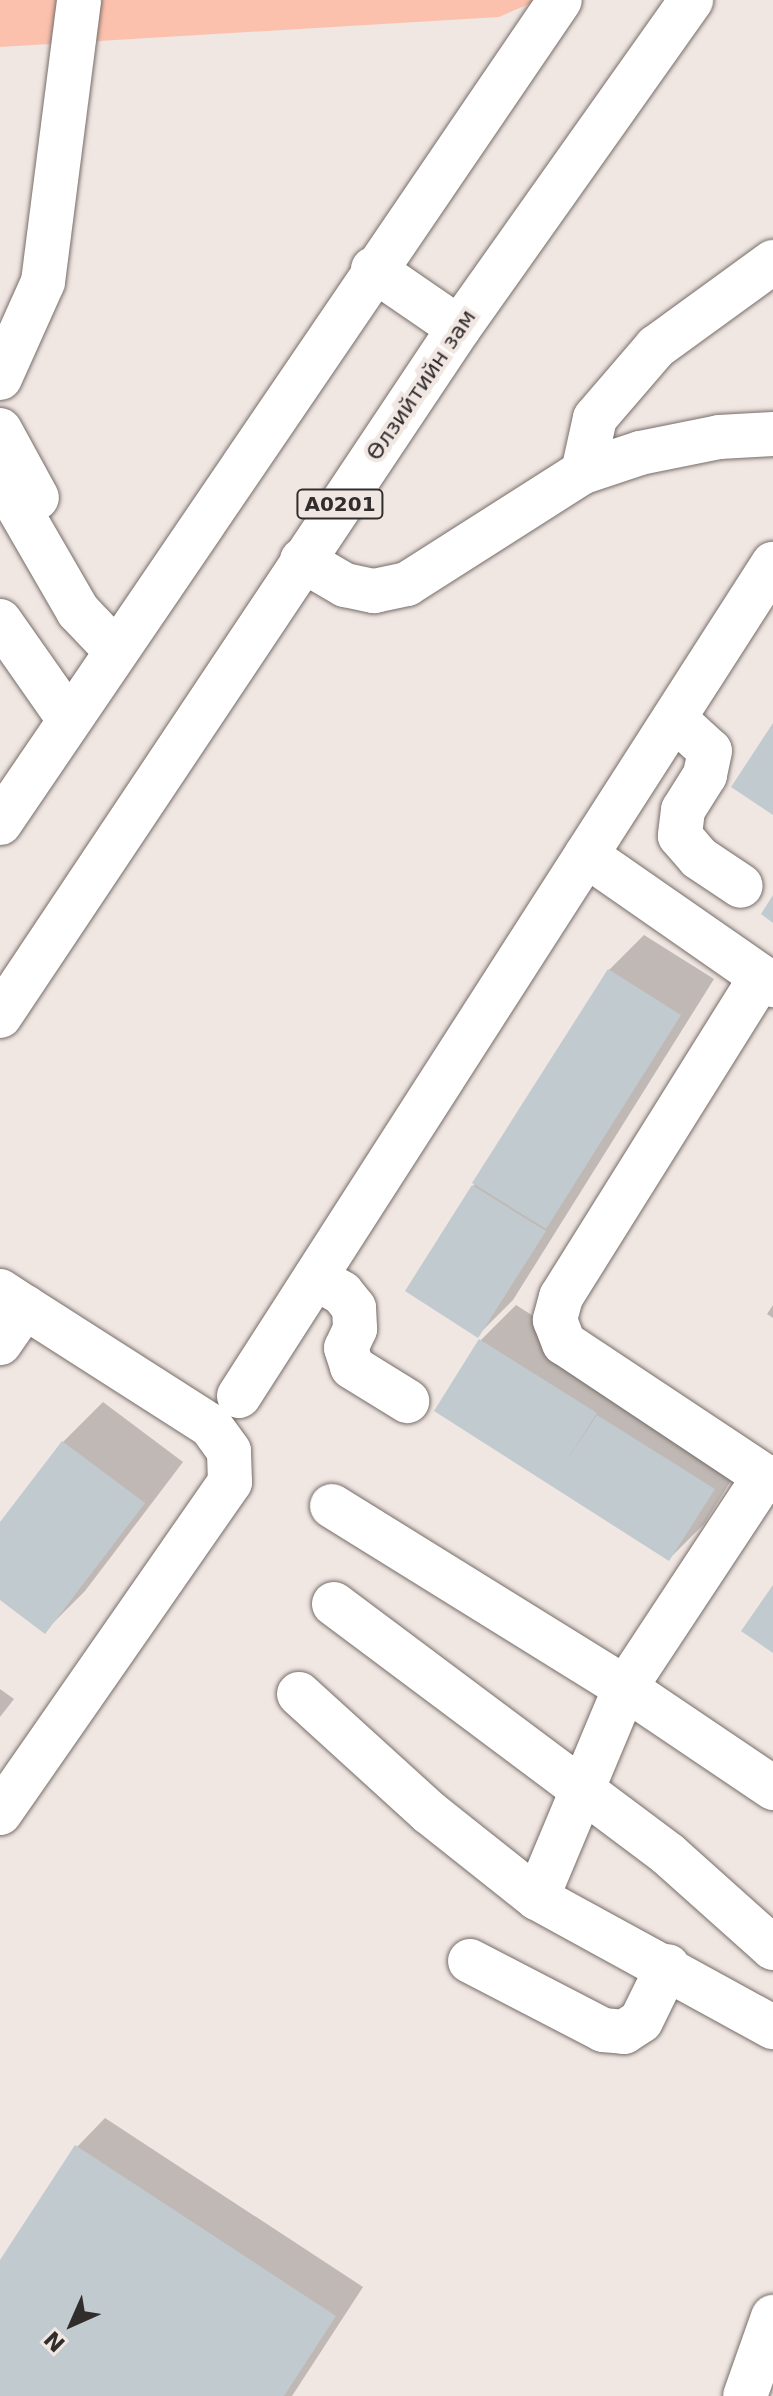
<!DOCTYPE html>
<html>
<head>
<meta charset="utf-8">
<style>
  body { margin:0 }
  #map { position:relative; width:773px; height:2396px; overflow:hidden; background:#f0e6e2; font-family:"DejaVu Sans",sans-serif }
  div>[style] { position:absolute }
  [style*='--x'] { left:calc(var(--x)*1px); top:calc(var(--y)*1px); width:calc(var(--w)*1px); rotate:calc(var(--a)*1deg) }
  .green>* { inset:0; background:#fbc1ad }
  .shadow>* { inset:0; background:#0003 }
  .building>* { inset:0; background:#c1cacf }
  .roads { filter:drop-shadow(0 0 2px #766d69) drop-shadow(0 0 2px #766d69) }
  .minor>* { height:44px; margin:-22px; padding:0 22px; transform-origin:22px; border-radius:22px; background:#fff }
  .highway>* { height:44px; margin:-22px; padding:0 22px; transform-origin:22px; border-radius:22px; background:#fff }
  span { translate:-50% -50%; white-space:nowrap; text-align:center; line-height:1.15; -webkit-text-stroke:8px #f0e6e2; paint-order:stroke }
  .shield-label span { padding:2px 6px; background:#f0e6e2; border:2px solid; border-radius:6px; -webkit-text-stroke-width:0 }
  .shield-label { font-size:20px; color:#312d2c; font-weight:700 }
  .street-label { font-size:22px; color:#312d2c }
  .north { position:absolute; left:32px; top:2284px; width:80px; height:80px; -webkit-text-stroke:6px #f0e6e2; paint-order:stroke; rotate:225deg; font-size:22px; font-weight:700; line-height:32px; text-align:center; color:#312d2c }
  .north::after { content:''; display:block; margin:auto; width:28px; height:36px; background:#312d2c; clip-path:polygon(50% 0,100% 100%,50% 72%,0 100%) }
</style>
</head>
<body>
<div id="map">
  <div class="green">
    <i style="clip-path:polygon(0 0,538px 0,499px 17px,0 47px)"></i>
  </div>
  <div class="shadow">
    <i style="clip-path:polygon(644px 935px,714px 979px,513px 1300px,478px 1335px,408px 1290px,609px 970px)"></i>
    <i style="clip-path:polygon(516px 1305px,748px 1453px,704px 1524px,669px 1559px,436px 1410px,481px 1340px)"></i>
    <i style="clip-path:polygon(773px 1305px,773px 1318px,767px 1314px)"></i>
    <i style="clip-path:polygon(103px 1402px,183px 1462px,85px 1591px,45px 1631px,0 1597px,0 1525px,63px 1442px)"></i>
    <i style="clip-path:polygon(0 1689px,14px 1699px,0 1717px)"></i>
    <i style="clip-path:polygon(105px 2118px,363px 2287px,292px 2396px,0 2396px,0 2264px,77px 2147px)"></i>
  </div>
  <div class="building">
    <i style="clip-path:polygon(773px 723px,773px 815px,731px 787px)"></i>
    <i style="clip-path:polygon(773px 895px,773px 923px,761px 914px)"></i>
    <i style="clip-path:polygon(608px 969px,681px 1015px,546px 1229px,472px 1183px)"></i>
    <i style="clip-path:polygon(472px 1185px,546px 1231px,478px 1338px,405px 1291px)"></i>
    <i style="clip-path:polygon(479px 1339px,597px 1413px,564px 1465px,597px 1415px,715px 1489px,669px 1561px,434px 1411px)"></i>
    <i style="clip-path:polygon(62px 1441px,145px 1503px,45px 1634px,0 1600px,0 1522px)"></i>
    <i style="clip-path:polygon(773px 1585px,773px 1653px,741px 1631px)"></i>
    <i style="clip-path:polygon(75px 2145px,336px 2316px,284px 2396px,0 2396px,0 2260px)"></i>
  </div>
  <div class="roads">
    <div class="minor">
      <i style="--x:0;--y:378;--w:105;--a:-65.9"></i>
      <i style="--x:43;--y:282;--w:284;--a:-82.7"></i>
      <i style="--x:0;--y:430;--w:77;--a:61.4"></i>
      <i style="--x:583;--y:472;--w:55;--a:-77.5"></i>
      <i style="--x:595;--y:418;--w:94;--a:-49.3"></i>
      <i style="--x:656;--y:347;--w:145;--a:-36"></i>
      <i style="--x:0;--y:476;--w:156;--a:60"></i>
      <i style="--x:78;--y:611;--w:52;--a:46.5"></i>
      <i style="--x:302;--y:560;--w:50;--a:30.2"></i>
      <i style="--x:345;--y:585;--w:30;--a:12"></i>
      <i style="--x:374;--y:591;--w:34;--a:-12"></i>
      <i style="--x:407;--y:584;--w:209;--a:-32.5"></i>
      <i style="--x:583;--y:472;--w:60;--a:-18.4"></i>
      <i style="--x:640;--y:453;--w:81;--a:-11.4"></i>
      <i style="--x:719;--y:437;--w:54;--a:-3.2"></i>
      <i style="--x:0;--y:621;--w:118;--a:55"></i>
      <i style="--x:675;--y:719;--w:47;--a:42.4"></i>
      <i style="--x:710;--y:751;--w:25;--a:102"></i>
      <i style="--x:705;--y:775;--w:41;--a:122.2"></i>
      <i style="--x:683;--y:810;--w:26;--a:97"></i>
      <i style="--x:680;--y:836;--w:29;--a:49"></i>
      <i style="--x:699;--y:858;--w:50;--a:33.7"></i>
      <i style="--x:586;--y:855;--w:228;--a:34.8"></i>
      <i style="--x:761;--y:977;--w:377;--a:122"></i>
      <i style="--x:561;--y:1297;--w:24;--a:105"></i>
      <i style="--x:555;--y:1320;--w:25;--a:69"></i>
      <i style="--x:564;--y:1343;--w:251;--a:33.6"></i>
      <i style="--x:315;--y:1278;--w:31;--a:29"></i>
      <i style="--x:342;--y:1293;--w:19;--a:51"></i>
      <i style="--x:354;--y:1308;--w:21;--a:87"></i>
      <i style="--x:355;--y:1329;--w:21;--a:115"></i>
      <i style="--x:346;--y:1348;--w:20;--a:72"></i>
      <i style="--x:352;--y:1367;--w:65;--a:31.7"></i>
      <i style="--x:0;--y:1291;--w:30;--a:33"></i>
      <i style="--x:25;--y:1307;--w:44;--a:124.8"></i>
      <i style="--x:239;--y:1396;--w:989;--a:-57.31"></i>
      <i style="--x:332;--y:1506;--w:345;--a:31.8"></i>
      <i style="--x:625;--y:1688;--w:179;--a:34"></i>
      <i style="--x:334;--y:1604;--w:417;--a:36.8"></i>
      <i style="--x:668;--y:1854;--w:141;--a:41.8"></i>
      <i style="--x:299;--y:1694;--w:177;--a:42.3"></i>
      <i style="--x:430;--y:1813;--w:137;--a:38.5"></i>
      <i style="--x:537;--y:1898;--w:269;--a:28.7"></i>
      <i style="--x:0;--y:1813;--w:403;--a:-55.2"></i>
      <i style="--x:230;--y:1482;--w:31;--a:-92"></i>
      <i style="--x:229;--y:1451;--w:31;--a:-126"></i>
      <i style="--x:211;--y:1426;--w:221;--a:-147.4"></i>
      <i style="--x:537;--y:1898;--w:228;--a:-67.3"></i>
      <i style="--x:625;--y:1688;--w:254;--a:-56.6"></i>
      <i style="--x:470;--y:1961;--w:150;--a:27.4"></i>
      <i style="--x:603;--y:2030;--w:21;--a:5"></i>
      <i style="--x:624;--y:2032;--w:20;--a:-33"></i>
      <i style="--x:641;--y:2021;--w:61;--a:-63.9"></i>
      <i style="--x:745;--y:2396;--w:84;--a:-70.5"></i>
    </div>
    <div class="highway">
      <i style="--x:373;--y:269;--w:104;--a:34.5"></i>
      <i style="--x:0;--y:823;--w:995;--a:-55.77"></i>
      <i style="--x:0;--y:1016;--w:827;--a:-56.29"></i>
      <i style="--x:459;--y:328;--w:402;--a:-54.7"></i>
    </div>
  </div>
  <div class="shield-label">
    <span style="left:340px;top:504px">A0201</span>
  </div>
  <div class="street-label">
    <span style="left:421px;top:385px;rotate:-56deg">Өлзийтийн зам</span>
  </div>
  <div class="north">N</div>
</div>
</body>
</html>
